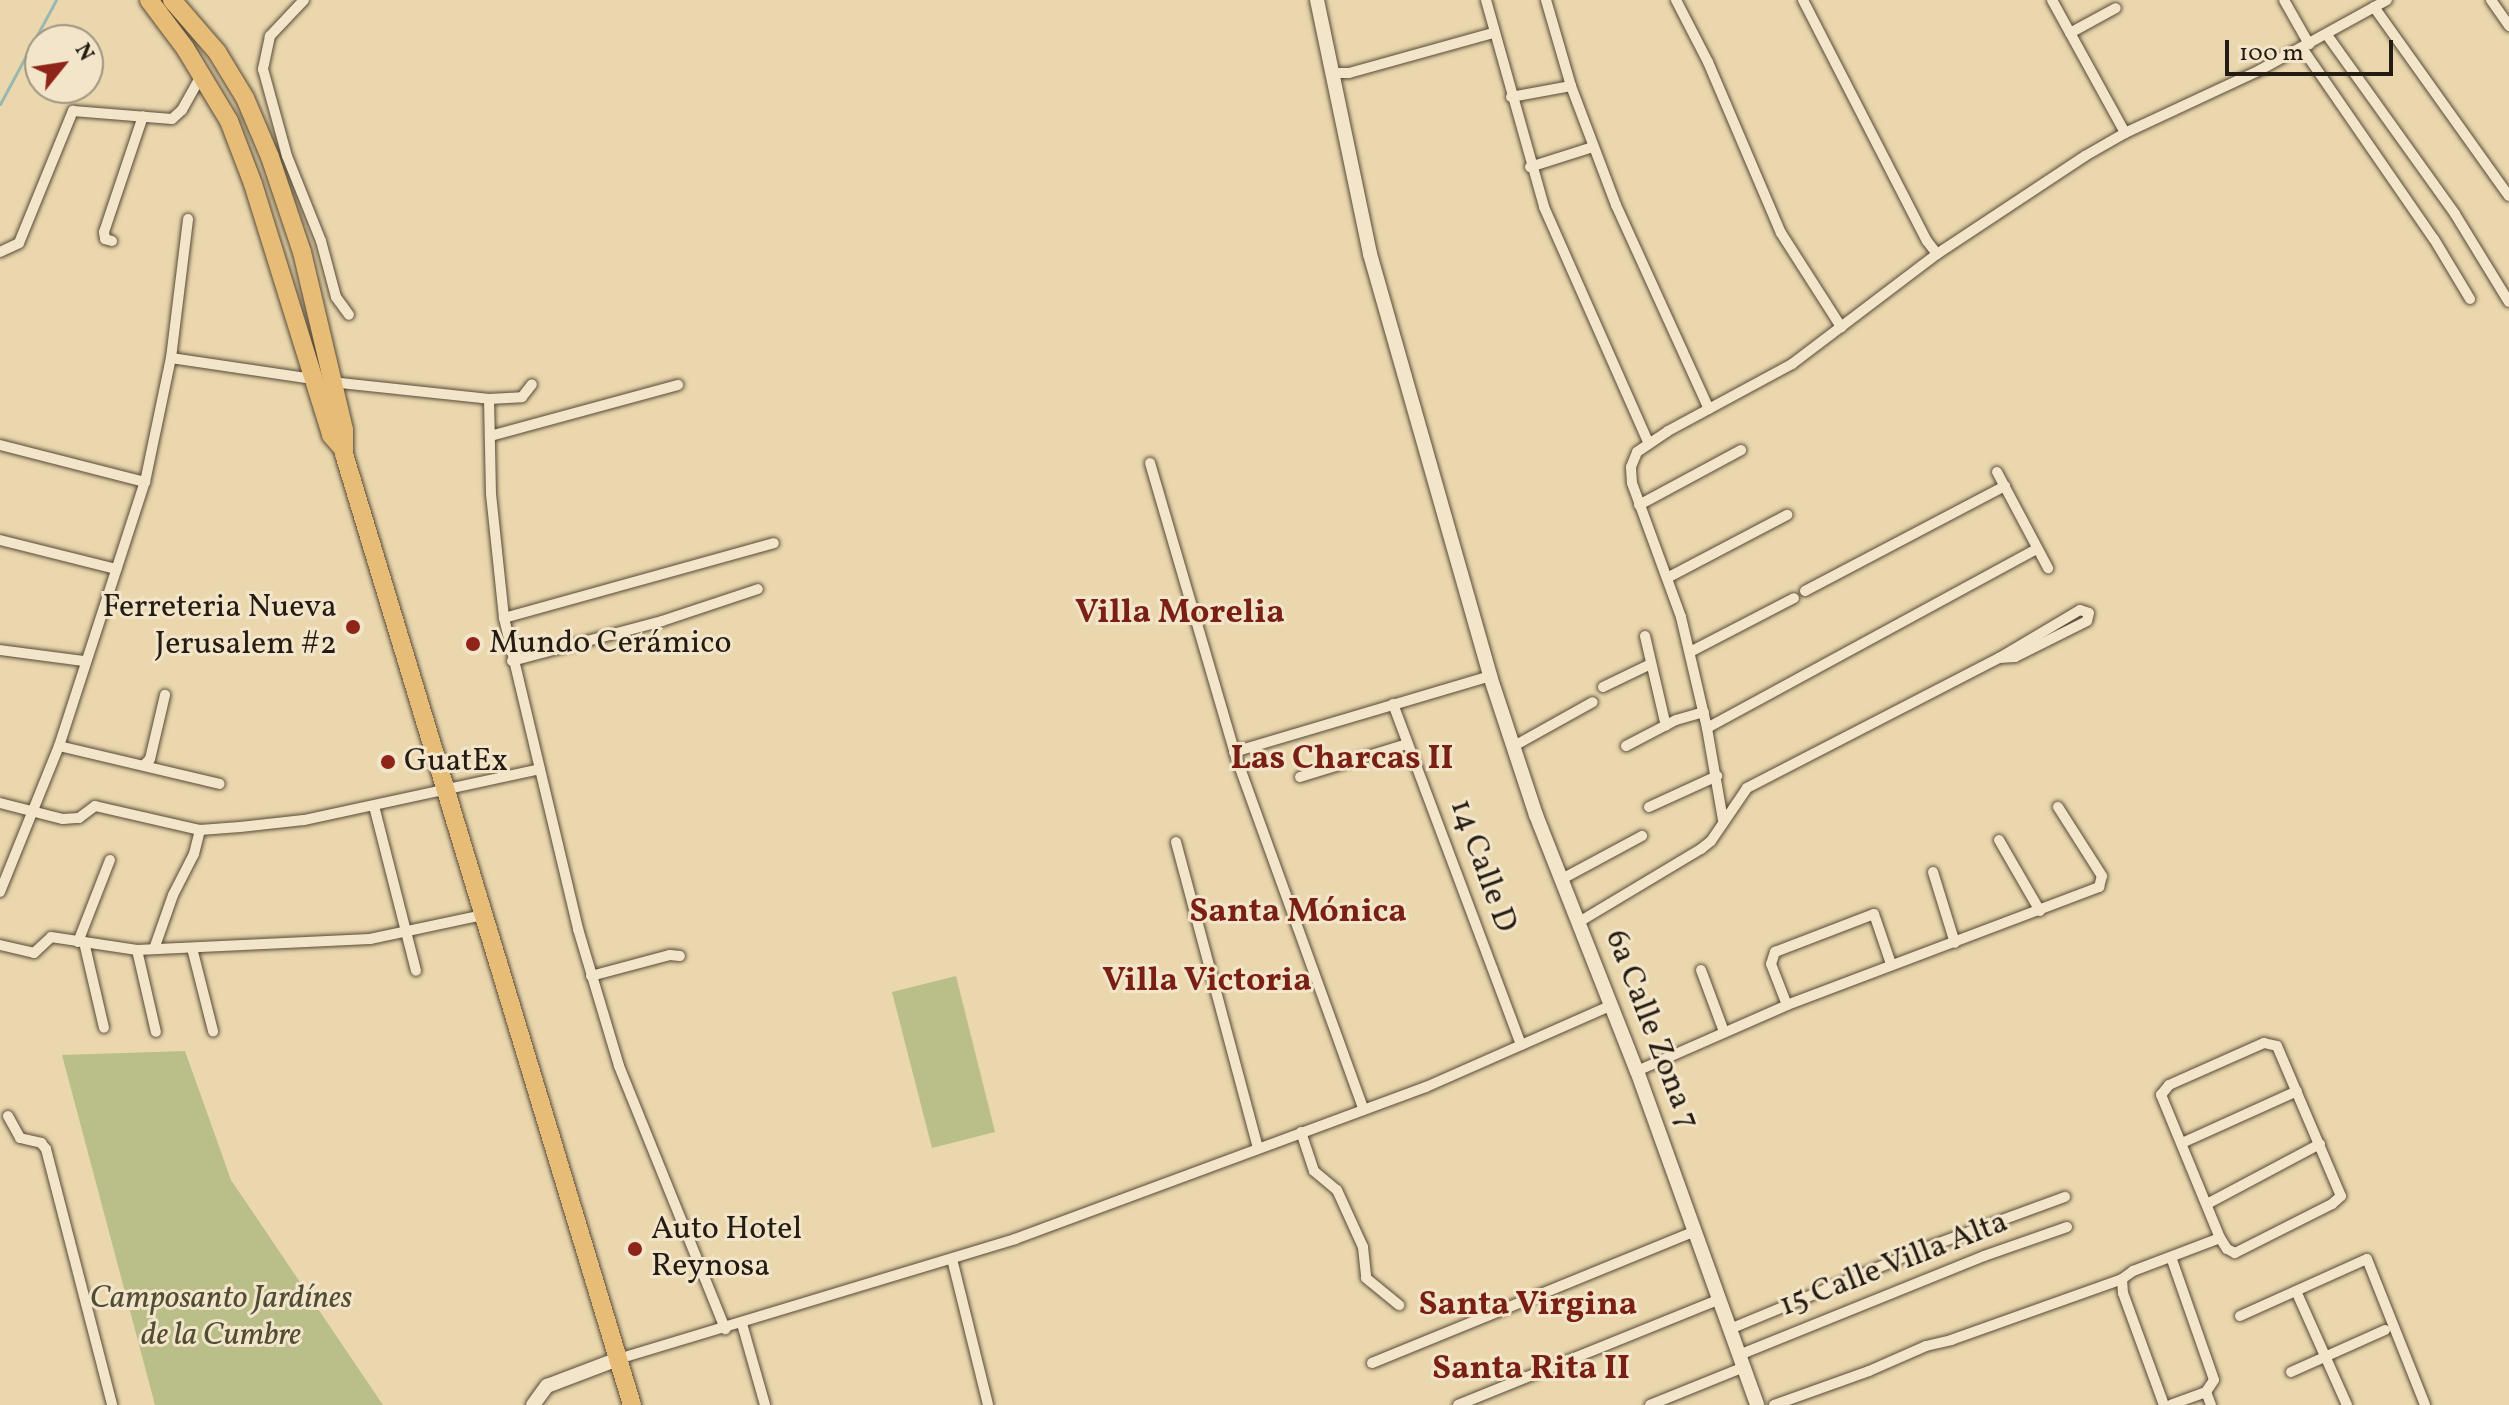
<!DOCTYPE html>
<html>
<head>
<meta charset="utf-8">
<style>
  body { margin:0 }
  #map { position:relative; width:2509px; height:1405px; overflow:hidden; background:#ebd7ad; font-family:Vollkorn,serif }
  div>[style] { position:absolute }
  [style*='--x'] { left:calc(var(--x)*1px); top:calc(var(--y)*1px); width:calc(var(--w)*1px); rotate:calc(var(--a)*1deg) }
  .green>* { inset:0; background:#babe88 }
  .stream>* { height:3px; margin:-1.5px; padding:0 1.5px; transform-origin:1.5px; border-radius:1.5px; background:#99b8b1 }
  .roads { filter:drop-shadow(0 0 2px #564b39) drop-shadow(0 0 2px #564b39) }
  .street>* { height:10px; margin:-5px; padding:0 5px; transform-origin:5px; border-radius:5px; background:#f2e5ca }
  .secondary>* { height:14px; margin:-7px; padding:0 7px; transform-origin:7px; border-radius:7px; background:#f2e5ca }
  .highway>* { height:18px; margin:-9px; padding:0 9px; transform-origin:9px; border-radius:9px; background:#e6bc76 }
  .dots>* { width:22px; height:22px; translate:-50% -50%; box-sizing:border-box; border:4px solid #f2e5ca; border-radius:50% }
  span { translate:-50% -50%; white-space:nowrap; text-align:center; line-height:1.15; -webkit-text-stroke:6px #f2e5ca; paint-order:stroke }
  .poi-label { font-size:32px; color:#241c12 }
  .right { translate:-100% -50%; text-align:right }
  .left { translate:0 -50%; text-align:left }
  .street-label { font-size:32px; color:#241c12 }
  .park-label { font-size:32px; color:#514d35; font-style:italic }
  .neighbourhood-label { font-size:34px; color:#7a1f14; font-weight:700 }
  .north { position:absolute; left:24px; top:24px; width:80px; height:80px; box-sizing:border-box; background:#f2e5ca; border:2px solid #a09580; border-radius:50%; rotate:60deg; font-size:22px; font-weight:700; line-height:32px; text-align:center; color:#241c12 }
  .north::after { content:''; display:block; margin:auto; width:28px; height:36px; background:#8f2418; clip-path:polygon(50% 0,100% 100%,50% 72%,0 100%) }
  .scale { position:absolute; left:2225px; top:40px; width:168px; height:36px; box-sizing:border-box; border:4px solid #241c12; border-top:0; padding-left:10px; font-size:24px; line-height:28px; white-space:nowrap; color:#241c12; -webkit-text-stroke:6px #f2e5ca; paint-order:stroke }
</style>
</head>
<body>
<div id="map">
  <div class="green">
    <i style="clip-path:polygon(956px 976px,995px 1132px,932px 1148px,892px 992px)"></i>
    <i style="clip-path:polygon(185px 1051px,231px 1180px,383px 1405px,155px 1405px,62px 1055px)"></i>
  </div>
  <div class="stream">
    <i style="--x:0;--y:104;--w:118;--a:-61.7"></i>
  </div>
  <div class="roads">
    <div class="street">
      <i style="--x:304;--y:0;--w:50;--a:133.4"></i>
      <i style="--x:270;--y:36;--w:34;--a:102"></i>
      <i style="--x:263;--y:69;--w:90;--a:74.6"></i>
      <i style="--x:287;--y:156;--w:92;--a:68.2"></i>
      <i style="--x:321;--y:241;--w:58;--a:75"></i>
      <i style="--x:336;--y:297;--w:22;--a:54"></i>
      <i style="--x:1486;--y:0;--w:215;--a:74.3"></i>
      <i style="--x:1544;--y:207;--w:257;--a:66.1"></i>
      <i style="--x:1546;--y:0;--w:90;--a:73.8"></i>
      <i style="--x:1571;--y:86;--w:127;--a:69.3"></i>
      <i style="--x:1616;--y:205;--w:224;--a:65.5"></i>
      <i style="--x:1676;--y:0;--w:70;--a:62.7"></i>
      <i style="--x:1708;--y:62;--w:186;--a:66.9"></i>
      <i style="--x:1781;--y:233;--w:112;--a:57.4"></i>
      <i style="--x:1803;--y:0;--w:271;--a:62.8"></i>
      <i style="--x:1927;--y:241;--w:16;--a:52"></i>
      <i style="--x:2052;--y:0;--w:152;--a:61.2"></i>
      <i style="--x:2284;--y:0;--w:51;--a:60.4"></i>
      <i style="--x:2491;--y:0;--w:32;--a:55"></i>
      <i style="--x:2374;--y:7;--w:232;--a:54.5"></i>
      <i style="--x:2070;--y:33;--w:52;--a:-28.5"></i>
      <i style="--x:2327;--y:35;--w:220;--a:54.4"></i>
      <i style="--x:2455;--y:214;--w:103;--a:58.5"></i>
      <i style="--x:2302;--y:48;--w:232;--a:55.4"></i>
      <i style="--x:2434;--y:239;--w:70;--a:59"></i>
      <i style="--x:1334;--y:73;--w:15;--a:0"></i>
      <i style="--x:1349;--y:73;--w:149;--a:-15.5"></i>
      <i style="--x:1511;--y:97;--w:61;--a:-10.4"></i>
      <i style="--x:1530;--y:167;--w:66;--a:-17.6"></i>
      <i style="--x:112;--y:241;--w:7;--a:-164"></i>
      <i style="--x:105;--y:239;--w:7;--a:-98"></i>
      <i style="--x:104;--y:232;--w:122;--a:-71.4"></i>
      <i style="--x:0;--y:252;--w:21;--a:-25"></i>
      <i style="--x:19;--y:243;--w:143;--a:-67.8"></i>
      <i style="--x:73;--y:111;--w:99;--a:4.6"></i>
      <i style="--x:172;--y:119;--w:13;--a:-42"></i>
      <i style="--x:182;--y:110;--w:41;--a:-60.9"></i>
      <i style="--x:171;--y:358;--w:145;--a:8.4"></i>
      <i style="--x:331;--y:382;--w:159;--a:6.1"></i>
      <i style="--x:489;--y:399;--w:33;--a:-3"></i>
      <i style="--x:522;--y:397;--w:16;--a:-52"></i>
      <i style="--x:489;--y:399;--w:95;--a:88.8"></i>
      <i style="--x:491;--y:494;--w:125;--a:84"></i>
      <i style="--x:504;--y:618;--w:320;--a:76.6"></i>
      <i style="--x:578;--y:929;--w:143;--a:73.3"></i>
      <i style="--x:619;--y:1066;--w:284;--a:68"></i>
      <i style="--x:490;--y:436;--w:195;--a:-15.2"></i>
      <i style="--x:0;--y:445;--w:150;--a:14.3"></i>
      <i style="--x:1150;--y:463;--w:306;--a:73.7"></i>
      <i style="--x:1236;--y:757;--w:375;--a:70.1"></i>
      <i style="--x:1997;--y:472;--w:109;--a:62"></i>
      <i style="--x:1639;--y:505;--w:116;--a:-28.3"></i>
      <i style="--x:0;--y:540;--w:120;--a:14"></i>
      <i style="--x:1667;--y:578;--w:136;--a:-27.7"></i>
      <i style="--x:1805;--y:591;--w:226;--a:-27.7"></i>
      <i style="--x:504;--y:618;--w:280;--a:-15.5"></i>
      <i style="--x:1645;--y:636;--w:92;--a:76.9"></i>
      <i style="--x:0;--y:650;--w:85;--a:7.5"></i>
      <i style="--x:1690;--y:652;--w:117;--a:-27.4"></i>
      <i style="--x:512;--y:661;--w:155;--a:-14.9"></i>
      <i style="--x:662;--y:621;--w:101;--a:-18.4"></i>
      <i style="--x:1603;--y:687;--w:53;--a:-25.6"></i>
      <i style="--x:1393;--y:704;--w:364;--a:69.4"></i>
      <i style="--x:1707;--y:728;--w:375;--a:-28.5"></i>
      <i style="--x:59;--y:746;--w:165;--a:13.3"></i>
      <i style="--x:1514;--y:746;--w:90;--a:-29.1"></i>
      <i style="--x:1626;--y:746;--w:56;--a:-27.5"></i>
      <i style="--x:1676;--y:720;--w:29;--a:-16"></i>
      <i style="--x:1234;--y:752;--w:267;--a:-16.5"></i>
      <i style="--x:144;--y:765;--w:8;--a:-45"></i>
      <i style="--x:150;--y:759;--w:66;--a:-76.8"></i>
      <i style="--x:1300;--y:777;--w:112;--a:-17.1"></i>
      <i style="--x:0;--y:803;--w:65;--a:14.3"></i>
      <i style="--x:63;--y:819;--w:16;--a:-4"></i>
      <i style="--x:79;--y:818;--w:20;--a:-37"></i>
      <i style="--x:95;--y:806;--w:108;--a:12.9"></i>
      <i style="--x:200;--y:830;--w:40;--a:-4.3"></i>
      <i style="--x:240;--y:827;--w:64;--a:-6.2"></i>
      <i style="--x:304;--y:820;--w:241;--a:-12.2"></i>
      <i style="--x:374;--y:806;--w:170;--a:75.7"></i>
      <i style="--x:1649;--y:807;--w:75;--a:-24.5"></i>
      <i style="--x:1723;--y:820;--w:93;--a:-99.9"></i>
      <i style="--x:1707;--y:728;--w:114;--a:-103.2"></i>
      <i style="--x:1681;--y:617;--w:143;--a:-110.1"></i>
      <i style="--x:1632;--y:483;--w:16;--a:-94"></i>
      <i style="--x:1631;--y:467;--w:16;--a:-68"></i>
      <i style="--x:1637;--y:452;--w:37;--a:-34"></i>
      <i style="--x:1668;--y:431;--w:141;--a:-28.4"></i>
      <i style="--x:1792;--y:364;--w:182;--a:-37.2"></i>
      <i style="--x:1937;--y:254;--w:178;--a:-33.5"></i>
      <i style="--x:2085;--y:156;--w:46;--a:-29.9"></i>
      <i style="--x:2125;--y:133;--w:149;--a:-25"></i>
      <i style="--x:2260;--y:70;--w:145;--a:-28.9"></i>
      <i style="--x:1999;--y:840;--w:82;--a:60"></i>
      <i style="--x:1176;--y:842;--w:317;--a:75"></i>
      <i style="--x:1933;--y:872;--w:74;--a:72.8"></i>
      <i style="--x:1562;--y:879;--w:91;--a:-28.3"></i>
      <i style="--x:0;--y:892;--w:157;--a:-68"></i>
      <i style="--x:59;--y:746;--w:278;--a:-72"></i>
      <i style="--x:145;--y:482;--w:127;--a:-78.2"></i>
      <i style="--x:171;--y:358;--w:140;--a:-83"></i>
      <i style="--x:1579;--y:922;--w:142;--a:-30.9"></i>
      <i style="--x:1701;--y:849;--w:13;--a:-39"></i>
      <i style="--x:1711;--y:841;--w:64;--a:-55.8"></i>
      <i style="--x:1747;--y:788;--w:284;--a:-27.3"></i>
      <i style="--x:1999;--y:658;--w:94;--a:-30.7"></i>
      <i style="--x:2080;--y:610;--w:9;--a:18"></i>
      <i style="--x:2089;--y:613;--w:8;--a:104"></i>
      <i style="--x:2087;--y:621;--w:80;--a:153.4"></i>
      <i style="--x:2015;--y:657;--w:16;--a:176"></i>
      <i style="--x:78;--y:942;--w:88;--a:-68.7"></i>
      <i style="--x:84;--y:942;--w:88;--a:76.9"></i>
      <i style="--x:0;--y:945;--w:35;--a:13"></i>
      <i style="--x:34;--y:953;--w:23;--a:-43"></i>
      <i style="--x:51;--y:937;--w:87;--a:8.6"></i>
      <i style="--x:137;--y:950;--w:233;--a:-2.7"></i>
      <i style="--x:370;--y:939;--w:116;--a:-12"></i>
      <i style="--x:192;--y:948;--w:86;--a:75.8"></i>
      <i style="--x:154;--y:949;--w:57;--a:-70.6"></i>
      <i style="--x:173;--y:895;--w:46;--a:-62.9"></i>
      <i style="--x:194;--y:854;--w:25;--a:-76"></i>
      <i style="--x:137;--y:950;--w:84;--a:77"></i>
      <i style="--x:1701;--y:970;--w:66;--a:69.6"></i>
      <i style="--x:591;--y:976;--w:82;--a:-14.9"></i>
      <i style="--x:670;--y:955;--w:10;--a:6"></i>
      <i style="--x:1787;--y:1005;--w:44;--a:-111.3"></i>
      <i style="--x:1771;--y:964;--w:13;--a:-72"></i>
      <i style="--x:1775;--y:952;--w:106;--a:-21"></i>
      <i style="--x:1874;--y:914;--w:53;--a:71.2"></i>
      <i style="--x:2264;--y:1043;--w:13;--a:13"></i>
      <i style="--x:2277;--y:1046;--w:163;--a:66.9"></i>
      <i style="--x:2341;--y:1196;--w:12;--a:138"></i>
      <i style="--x:2332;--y:1204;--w:109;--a:153.2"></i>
      <i style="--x:2235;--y:1253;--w:9;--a:-153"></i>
      <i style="--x:2227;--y:1249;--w:13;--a:-122"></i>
      <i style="--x:2220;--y:1238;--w:155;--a:-112.4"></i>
      <i style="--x:2161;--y:1095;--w:13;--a:-51"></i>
      <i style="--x:2169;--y:1085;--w:104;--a:-23.9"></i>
      <i style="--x:1637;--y:1071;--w:164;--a:-23.7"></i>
      <i style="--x:1787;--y:1005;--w:334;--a:-20.7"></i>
      <i style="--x:2099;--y:887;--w:11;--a:-75"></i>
      <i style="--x:2102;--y:876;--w:82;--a:-122.5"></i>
      <i style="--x:8;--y:1116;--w:25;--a:61"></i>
      <i style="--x:20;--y:1138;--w:22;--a:13"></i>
      <i style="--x:41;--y:1143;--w:8;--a:50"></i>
      <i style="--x:46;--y:1149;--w:264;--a:75.5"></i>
      <i style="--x:1301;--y:1132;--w:41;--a:71.6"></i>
      <i style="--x:1314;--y:1171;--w:30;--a:40"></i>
      <i style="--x:1337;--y:1190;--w:63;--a:65.5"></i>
      <i style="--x:1363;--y:1247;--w:31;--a:84"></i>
      <i style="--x:1366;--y:1278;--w:43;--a:39.3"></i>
      <i style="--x:2182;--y:1143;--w:126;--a:-24.3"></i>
      <i style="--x:2207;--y:1204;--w:128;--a:-28"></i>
      <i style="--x:2171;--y:1257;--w:130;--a:70.7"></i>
      <i style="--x:2214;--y:1380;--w:14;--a:124"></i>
      <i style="--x:2206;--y:1392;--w:37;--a:160"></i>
      <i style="--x:952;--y:1259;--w:150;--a:76.1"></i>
      <i style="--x:2122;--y:1279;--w:14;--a:86"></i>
      <i style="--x:2123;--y:1293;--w:119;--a:69.9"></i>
      <i style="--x:2296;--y:1291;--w:125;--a:65.9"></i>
      <i style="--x:2240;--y:1316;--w:139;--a:-24.2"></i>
      <i style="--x:2367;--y:1259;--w:157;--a:68.3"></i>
      <i style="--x:742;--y:1324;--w:84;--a:74.1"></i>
      <i style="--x:1730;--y:1329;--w:214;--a:-22.5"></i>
      <i style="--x:1928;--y:1247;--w:146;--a:-20.1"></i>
      <i style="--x:1739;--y:1355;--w:264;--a:-22"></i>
      <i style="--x:1984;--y:1256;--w:88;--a:-19.3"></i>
      <i style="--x:618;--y:1359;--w:415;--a:-16.8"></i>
      <i style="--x:1015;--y:1239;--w:438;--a:-20.3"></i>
      <i style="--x:1426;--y:1087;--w:203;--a:-23.8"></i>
      <i style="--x:1372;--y:1363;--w:349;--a:-22.2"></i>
      <i style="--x:2291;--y:1372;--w:103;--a:-24.1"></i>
      <i style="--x:2206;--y:1392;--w:14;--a:69"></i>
      <i style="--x:1458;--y:1405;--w:283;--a:-22"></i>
      <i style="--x:1650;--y:1405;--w:101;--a:-22"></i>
      <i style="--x:1774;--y:1405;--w:101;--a:-19.7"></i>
      <i style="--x:1869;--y:1371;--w:62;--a:-23.7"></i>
      <i style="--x:1926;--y:1346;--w:26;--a:-13"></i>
      <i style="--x:1951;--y:1340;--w:182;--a:-19.6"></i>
      <i style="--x:2122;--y:1279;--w:14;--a:-36"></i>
      <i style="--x:2133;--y:1271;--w:93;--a:-20.8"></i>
    </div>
    <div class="secondary">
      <i style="--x:1317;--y:0;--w:259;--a:78.2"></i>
      <i style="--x:1370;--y:254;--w:439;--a:74.1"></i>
      <i style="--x:1490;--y:676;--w:146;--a:71.7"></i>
      <i style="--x:1536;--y:815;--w:275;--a:68.5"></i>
      <i style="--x:1637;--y:1071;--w:355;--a:70.2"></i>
      <i style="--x:533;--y:1405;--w:24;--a:-54"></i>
      <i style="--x:547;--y:1386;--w:76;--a:-20.8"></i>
    </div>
    <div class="highway">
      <i style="--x:149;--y:0;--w:60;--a:53.1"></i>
      <i style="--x:185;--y:48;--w:85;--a:58.9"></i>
      <i style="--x:229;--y:121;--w:67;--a:69.1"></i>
      <i style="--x:253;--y:184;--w:263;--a:72.7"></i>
      <i style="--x:331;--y:435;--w:18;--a:49"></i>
      <i style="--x:172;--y:0;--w:69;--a:49.1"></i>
      <i style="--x:217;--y:52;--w:54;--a:58.7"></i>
      <i style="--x:245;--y:98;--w:64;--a:67"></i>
      <i style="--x:270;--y:157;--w:100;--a:71.4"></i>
      <i style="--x:302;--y:252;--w:183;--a:76.7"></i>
      <i style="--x:344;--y:430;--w:24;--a:90"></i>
      <i style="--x:344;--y:454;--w:994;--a:73.15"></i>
    </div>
  </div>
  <div class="dots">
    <i style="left:353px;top:627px;background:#8f2418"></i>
    <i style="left:473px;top:644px;background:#8f2418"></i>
    <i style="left:388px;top:762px;background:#8f2418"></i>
    <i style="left:635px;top:1249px;background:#8f2418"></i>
  </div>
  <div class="poi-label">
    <span class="right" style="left:337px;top:627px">Ferreteria Nueva<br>Jerusalem #2</span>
    <span class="left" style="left:489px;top:644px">Mundo Cerámico</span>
    <span class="left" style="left:404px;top:762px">GuatEx</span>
    <span class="left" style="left:651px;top:1249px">Auto Hotel<br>Reynosa</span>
  </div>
  <div class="street-label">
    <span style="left:1482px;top:866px;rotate:70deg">14 Calle D</span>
    <span style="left:1651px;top:1030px;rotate:69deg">6a Calle Zona 7</span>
    <span style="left:1894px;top:1265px;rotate:-21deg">15 Calle Villa Alta</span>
  </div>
  <div class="park-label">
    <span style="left:221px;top:1318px">Camposanto Jardínes<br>de la Cumbre</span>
  </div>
  <div class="neighbourhood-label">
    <span style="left:1180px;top:614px">Villa Morelia</span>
    <span style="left:1342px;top:760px">Las Charcas II</span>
    <span style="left:1298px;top:913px">Santa Mónica</span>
    <span style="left:1207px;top:982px">Villa Victoria</span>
    <span style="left:1528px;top:1306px">Santa Virgina</span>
    <span style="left:1531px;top:1370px">Santa Rita II</span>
  </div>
  <div class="north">N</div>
  <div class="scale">100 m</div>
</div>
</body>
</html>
